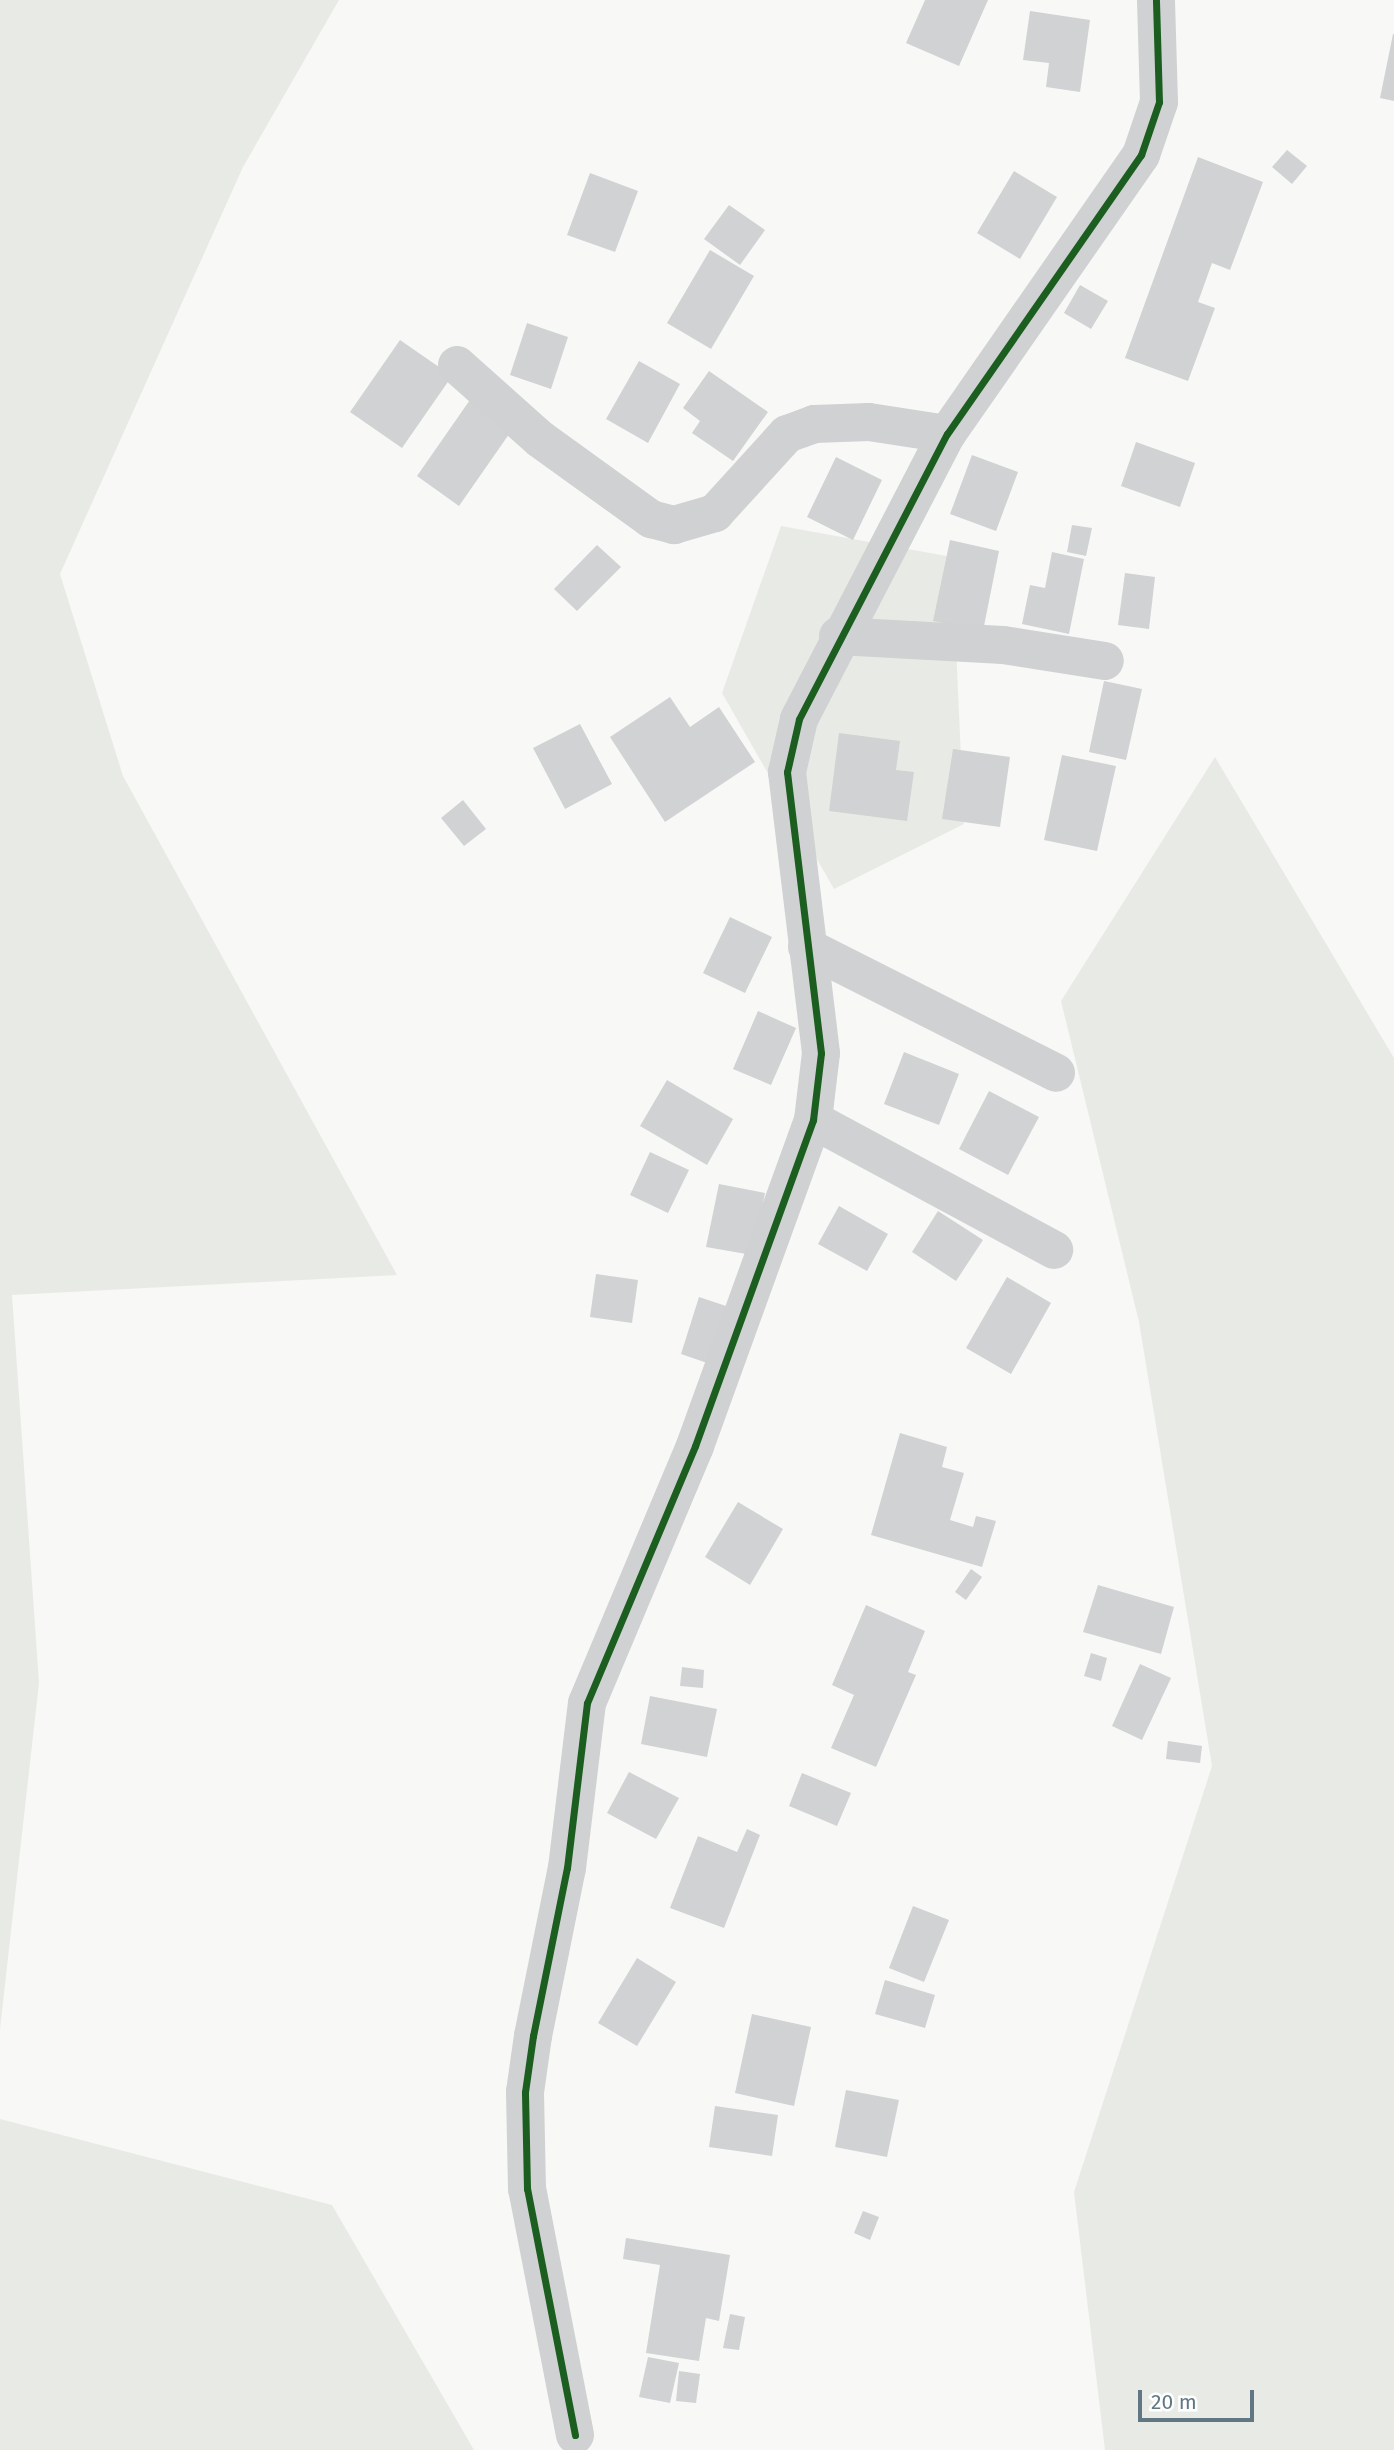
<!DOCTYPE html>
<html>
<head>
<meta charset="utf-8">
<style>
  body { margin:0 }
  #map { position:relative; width:1394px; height:2450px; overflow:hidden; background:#f8f8f7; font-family:"Fira Sans",sans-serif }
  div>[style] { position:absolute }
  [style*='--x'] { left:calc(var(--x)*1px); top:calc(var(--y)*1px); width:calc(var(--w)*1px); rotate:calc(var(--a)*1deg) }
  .green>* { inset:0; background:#e8ebe5 }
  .building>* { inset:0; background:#d0d2d3 }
  .street>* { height:38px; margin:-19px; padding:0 19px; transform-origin:19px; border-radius:19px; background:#d0d1d2 }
  .cycleway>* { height:7px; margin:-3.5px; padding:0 3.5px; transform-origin:3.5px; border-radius:3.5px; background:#1b5e20 }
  span { translate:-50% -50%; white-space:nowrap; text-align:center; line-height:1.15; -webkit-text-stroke:7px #fff; paint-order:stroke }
  .scale { position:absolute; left:1138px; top:2390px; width:116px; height:32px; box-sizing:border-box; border:4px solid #617884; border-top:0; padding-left:9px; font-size:21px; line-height:24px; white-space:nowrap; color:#617884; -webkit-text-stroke:5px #fff; paint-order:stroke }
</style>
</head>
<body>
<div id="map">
  <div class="green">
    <i style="clip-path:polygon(0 0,339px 0,243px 167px,60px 574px,123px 776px,397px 1275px,12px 1295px,39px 1683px,0 2029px)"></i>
    <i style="clip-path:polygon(781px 526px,952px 557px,964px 824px,834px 889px,722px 693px)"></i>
    <i style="clip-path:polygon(1215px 757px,1394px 1058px,1394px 2450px,1105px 2450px,1074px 2192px,1212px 1766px,1139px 1322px,1061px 1001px)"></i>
    <i style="clip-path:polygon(0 2119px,332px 2205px,474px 2450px,0 2450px)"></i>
  </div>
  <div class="building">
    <i style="clip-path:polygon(925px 0,988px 0,959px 66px,906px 43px)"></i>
    <i style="clip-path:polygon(1030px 11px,1090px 20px,1080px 92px,1046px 87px,1049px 63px,1023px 60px)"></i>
    <i style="clip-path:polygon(1393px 34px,1394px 34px,1394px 101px,1380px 98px)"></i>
    <i style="clip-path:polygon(1287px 150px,1307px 166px,1292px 184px,1272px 167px)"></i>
    <i style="clip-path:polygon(1198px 157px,1263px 182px,1230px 270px,1212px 263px,1198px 302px,1215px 308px,1188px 381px,1125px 358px)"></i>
    <i style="clip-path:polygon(1014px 171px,1057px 197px,1020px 259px,977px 233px)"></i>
    <i style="clip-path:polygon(590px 173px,638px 191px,615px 252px,567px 235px)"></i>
    <i style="clip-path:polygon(729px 205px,765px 230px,740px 265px,704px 239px)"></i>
    <i style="clip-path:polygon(710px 250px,754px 276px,711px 349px,667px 323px)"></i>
    <i style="clip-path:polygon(1080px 285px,1108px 301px,1091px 329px,1064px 313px)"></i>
    <i style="clip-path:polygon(527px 323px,568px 337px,551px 389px,510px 375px)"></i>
    <i style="clip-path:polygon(400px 340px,452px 376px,402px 448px,350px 412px)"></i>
    <i style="clip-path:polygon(639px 361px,680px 384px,648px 443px,606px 419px)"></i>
    <i style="clip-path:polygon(709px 371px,768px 412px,733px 461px,692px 433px,700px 421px,683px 408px)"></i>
    <i style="clip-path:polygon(472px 397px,514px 427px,459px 506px,417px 476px)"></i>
    <i style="clip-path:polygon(1136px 442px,1195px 463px,1180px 507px,1121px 486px)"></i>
    <i style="clip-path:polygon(972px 455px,1018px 472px,996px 531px,950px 514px)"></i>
    <i style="clip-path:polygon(836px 457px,882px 480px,853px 540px,807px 517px)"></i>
    <i style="clip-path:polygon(1072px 525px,1092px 528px,1086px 556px,1067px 552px)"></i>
    <i style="clip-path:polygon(950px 540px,999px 551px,983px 631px,933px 621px)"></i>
    <i style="clip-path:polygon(597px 545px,621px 567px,577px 611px,554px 589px)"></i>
    <i style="clip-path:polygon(1052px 552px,1084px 559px,1069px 634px,1022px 624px,1030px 585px,1045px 588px)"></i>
    <i style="clip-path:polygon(1125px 573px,1155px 577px,1149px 629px,1118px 625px)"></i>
    <i style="clip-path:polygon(1104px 681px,1142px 689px,1126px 760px,1089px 752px)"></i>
    <i style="clip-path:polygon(670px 697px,690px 727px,719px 707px,755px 762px,665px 822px,610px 737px)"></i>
    <i style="clip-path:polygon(580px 724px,612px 784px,565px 809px,533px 748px)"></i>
    <i style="clip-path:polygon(839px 733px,900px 741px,896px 770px,914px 772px,907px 821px,829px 811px)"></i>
    <i style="clip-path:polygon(953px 749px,1010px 757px,1000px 827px,942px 819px)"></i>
    <i style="clip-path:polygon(1062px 755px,1116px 766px,1097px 851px,1044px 840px)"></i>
    <i style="clip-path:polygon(463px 800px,486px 829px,464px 846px,441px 818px)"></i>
    <i style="clip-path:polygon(730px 917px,772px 937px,745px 993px,703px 973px)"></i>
    <i style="clip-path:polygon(758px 1011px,796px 1028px,771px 1085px,733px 1069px)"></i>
    <i style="clip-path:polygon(904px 1052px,959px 1074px,939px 1125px,884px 1104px)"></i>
    <i style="clip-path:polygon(667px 1080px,733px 1119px,707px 1165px,640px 1126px)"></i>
    <i style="clip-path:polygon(989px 1091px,1039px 1117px,1008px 1175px,959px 1149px)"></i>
    <i style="clip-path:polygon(650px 1152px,689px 1170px,668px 1213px,630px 1195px)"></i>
    <i style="clip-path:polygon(719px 1184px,765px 1193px,752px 1255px,706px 1247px)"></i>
    <i style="clip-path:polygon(839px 1206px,888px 1234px,867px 1271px,818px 1244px)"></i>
    <i style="clip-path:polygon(938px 1211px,983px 1240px,956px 1281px,912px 1252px)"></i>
    <i style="clip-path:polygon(596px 1274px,638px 1280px,632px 1323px,590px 1317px)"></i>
    <i style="clip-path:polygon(1007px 1277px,1051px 1303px,1011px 1374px,966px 1348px)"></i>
    <i style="clip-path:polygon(699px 1297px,732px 1308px,713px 1365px,681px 1354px)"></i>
    <i style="clip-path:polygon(900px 1433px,947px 1447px,942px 1467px,964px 1473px,950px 1520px,973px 1527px,976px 1516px,996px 1521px,982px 1567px,871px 1535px)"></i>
    <i style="clip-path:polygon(738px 1502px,783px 1529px,750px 1585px,705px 1557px)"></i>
    <i style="clip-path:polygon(971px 1569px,982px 1577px,966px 1600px,955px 1592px)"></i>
    <i style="clip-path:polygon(1098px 1585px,1174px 1607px,1161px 1654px,1083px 1632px)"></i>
    <i style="clip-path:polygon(866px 1605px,925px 1631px,908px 1672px,916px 1675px,876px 1767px,831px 1748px,854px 1695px,832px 1685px)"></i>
    <i style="clip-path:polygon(1091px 1653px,1107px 1658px,1101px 1681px,1084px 1676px)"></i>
    <i style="clip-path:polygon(1140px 1664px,1171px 1678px,1142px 1740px,1112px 1726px)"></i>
    <i style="clip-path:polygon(682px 1667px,704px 1670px,703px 1688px,680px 1686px)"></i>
    <i style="clip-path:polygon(650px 1696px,717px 1709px,707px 1757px,641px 1744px)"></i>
    <i style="clip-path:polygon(1168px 1741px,1202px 1746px,1200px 1763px,1166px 1759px)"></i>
    <i style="clip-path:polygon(629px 1772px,679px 1798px,656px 1839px,607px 1813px)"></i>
    <i style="clip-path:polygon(802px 1773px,851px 1793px,837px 1826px,789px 1806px)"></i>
    <i style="clip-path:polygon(747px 1829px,760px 1835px,724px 1928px,670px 1908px,698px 1836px,737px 1852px)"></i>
    <i style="clip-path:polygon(913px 1906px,949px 1920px,924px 1982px,889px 1968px)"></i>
    <i style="clip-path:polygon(637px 1958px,676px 1982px,637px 2046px,598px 2023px)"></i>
    <i style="clip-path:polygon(885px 1980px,935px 1995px,925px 2028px,875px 2014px)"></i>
    <i style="clip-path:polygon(752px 2014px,811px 2027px,794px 2106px,735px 2093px)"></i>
    <i style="clip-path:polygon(846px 2090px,899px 2100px,887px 2157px,835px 2147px)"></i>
    <i style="clip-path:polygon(715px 2106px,778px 2115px,772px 2156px,709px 2147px)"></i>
    <i style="clip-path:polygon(863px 2211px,879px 2217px,870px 2240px,854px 2233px)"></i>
    <i style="clip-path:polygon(626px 2238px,730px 2255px,719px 2321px,706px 2318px,699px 2361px,646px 2353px,660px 2265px,623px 2259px)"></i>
    <i style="clip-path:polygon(730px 2314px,745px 2317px,739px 2350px,723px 2348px)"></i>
    <i style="clip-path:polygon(648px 2357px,679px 2363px,670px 2403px,639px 2397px)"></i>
    <i style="clip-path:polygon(679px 2371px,700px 2374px,696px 2403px,676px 2401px)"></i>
  </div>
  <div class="street">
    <i style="--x:457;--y:365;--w:111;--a:41.7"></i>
    <i style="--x:540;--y:439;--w:137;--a:35.8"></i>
    <i style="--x:651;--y:519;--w:24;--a:15"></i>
    <i style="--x:674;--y:525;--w:43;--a:-16.3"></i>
    <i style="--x:715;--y:513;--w:107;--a:-47.7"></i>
    <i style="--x:787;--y:434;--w:29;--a:-20"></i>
    <i style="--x:814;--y:424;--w:55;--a:-2.1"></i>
    <i style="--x:869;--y:422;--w:79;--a:8.7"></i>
    <i style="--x:838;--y:636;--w:165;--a:3.1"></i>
    <i style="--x:1003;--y:645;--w:103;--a:8.9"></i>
    <i style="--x:807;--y:947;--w:279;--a:26.8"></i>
    <i style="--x:813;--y:1120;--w:274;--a:28.3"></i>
    <i style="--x:575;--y:2435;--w:251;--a:-101"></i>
    <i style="--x:527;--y:2189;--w:97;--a:-91.2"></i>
    <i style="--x:525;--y:2092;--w:57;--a:-81.9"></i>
    <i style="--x:533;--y:2036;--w:171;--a:-78.6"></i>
    <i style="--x:567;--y:1868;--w:166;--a:-83.1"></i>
    <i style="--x:587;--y:1703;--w:279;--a:-67.2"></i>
    <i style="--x:695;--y:1446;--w:347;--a:-70.1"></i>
    <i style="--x:813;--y:1120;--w:67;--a:-83.2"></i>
    <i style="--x:821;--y:1053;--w:283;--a:-96.9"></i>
    <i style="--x:787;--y:772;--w:54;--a:-77.2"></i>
    <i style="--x:799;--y:719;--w:321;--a:-62.6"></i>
    <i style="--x:947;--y:434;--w:340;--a:-55.2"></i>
    <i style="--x:1141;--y:155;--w:56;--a:-71.2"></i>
    <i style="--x:1159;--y:102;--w:102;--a:-91.7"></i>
  </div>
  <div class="cycleway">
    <i style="--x:575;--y:2435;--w:251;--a:-101"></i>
    <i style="--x:527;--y:2189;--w:97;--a:-91.2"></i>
    <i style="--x:525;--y:2092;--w:57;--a:-81.9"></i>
    <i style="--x:533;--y:2036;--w:171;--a:-78.6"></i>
    <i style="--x:567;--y:1868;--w:166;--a:-83.1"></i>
    <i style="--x:587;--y:1703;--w:279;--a:-67.2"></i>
    <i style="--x:695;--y:1446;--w:347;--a:-70.1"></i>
    <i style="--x:813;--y:1120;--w:67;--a:-83.2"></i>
    <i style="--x:821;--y:1053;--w:283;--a:-96.9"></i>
    <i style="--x:787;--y:772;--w:54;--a:-77.2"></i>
    <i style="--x:799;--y:719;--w:321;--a:-62.6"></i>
    <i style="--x:947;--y:434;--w:340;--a:-55.2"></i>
    <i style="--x:1141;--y:155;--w:56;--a:-71.2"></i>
    <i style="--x:1159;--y:102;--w:102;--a:-91.7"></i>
  </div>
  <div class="scale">20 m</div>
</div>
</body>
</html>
